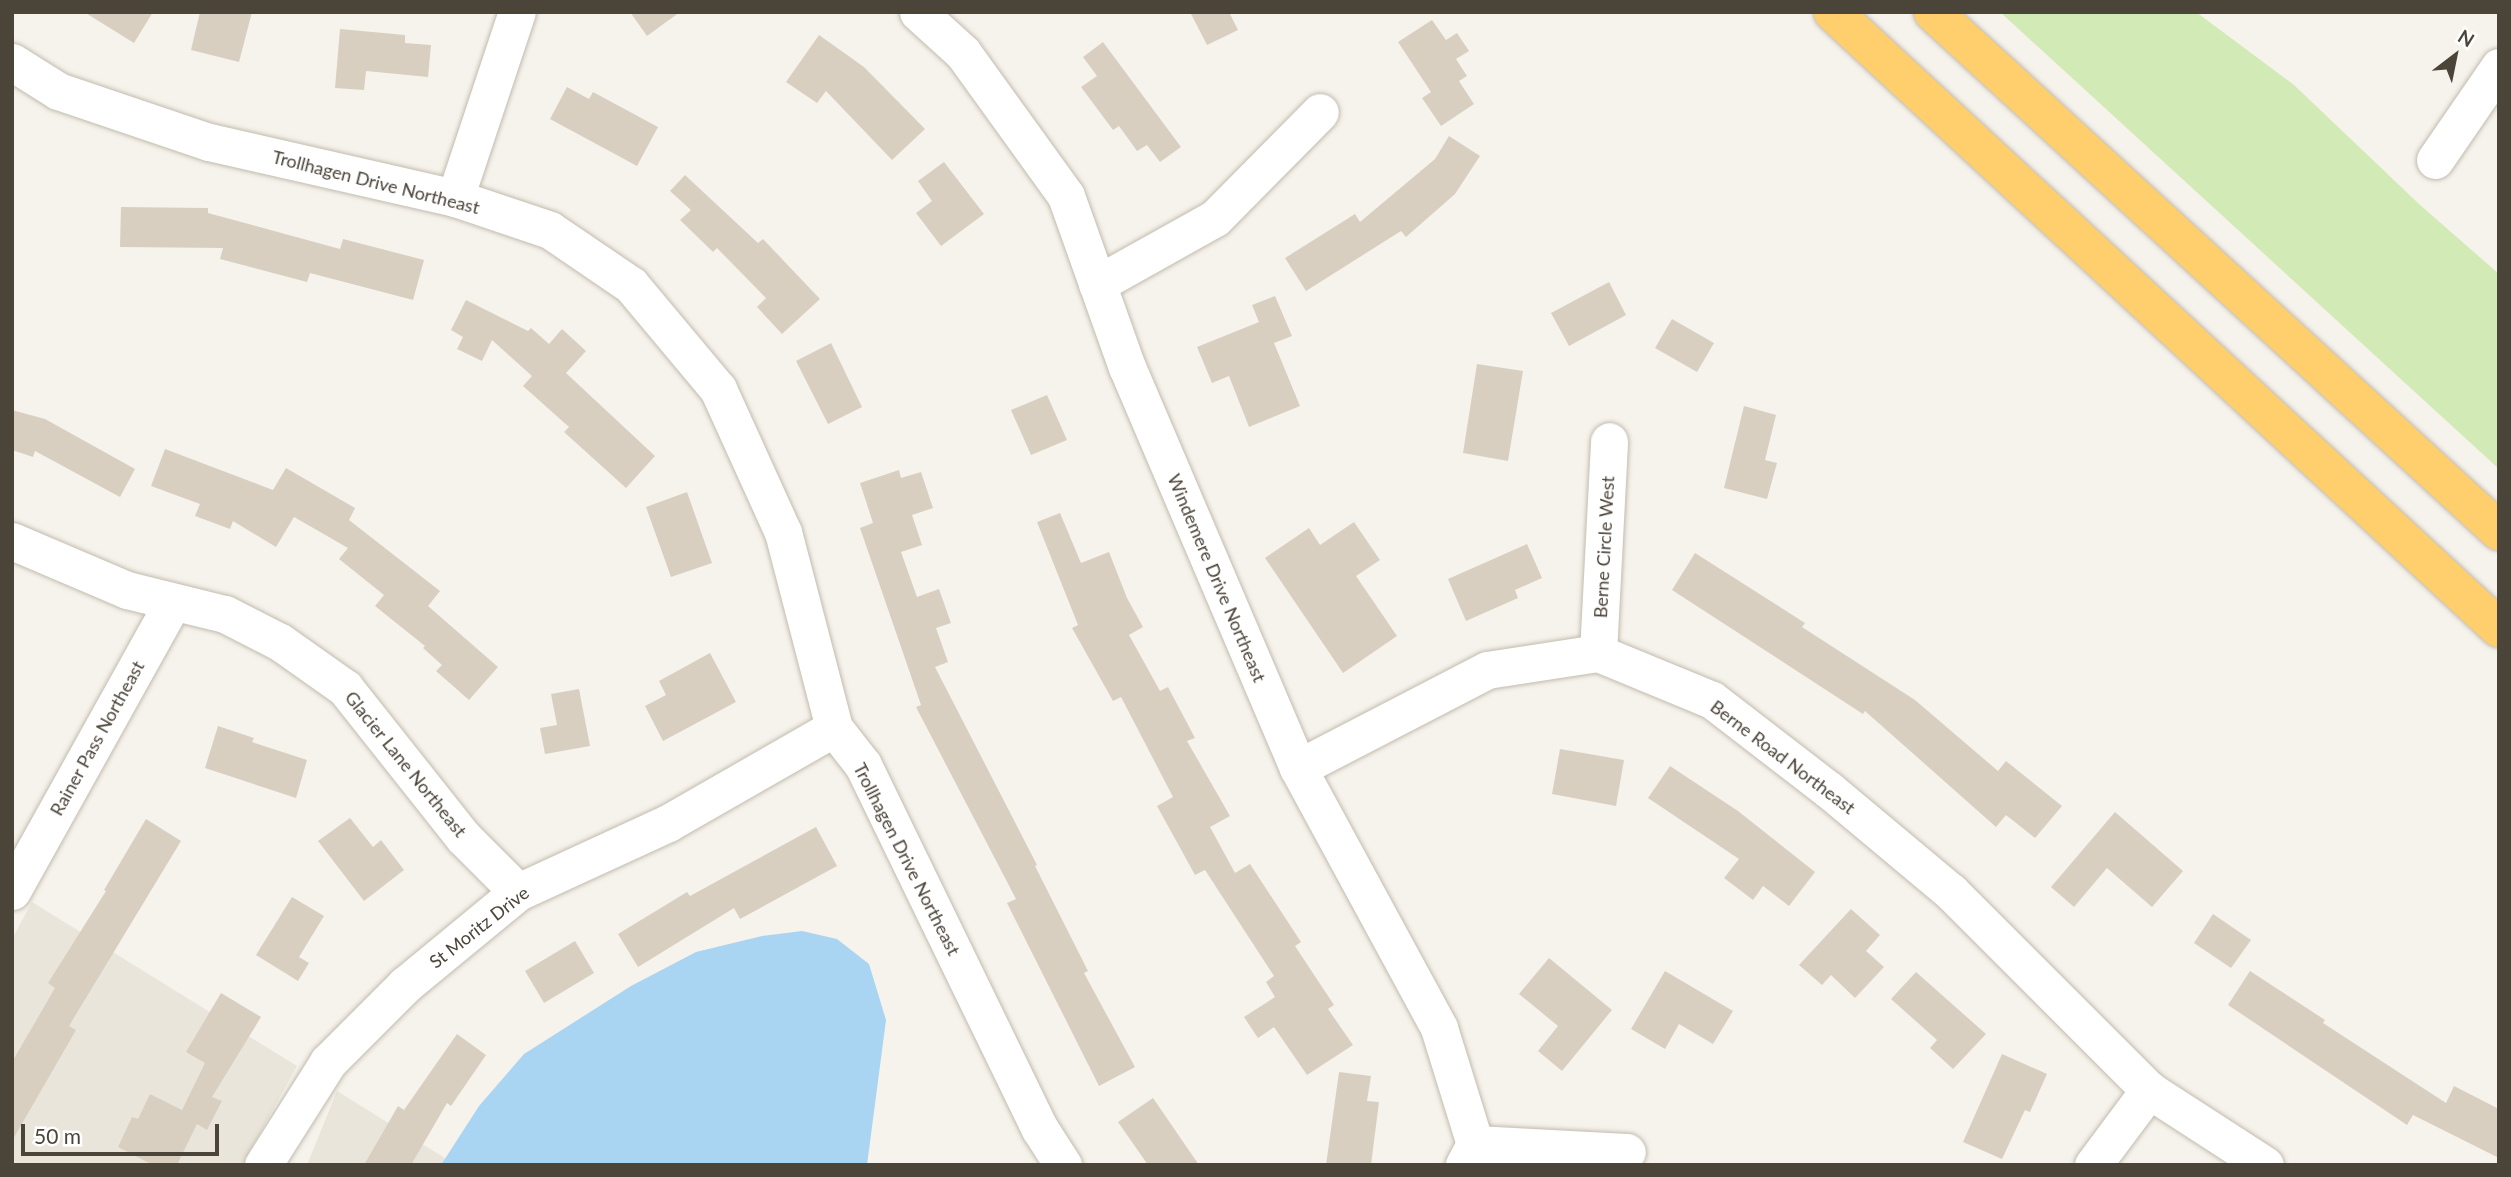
<!DOCTYPE html>
<html>
<head>
<meta charset="utf-8">
<style>
  body { margin:0 }
  #map { position:relative; width:2511px; height:1177px; overflow:hidden; background:#f6f3ec; font-family:Lato,sans-serif }
  div>[style] { position:absolute }
  [style*='--x'] { left:calc(var(--x)*1px); top:calc(var(--y)*1px); width:calc(var(--w)*1px); rotate:calc(var(--a)*1deg) }
  .residential>* { inset:0; background:#eae5da }
  .green>* { inset:0; background:#d2eab5 }
  .water>* { inset:0; background:#a9d4f2 }
  .building>* { inset:0; background:#d8cfc1 }
  .roads { filter:drop-shadow(0 0 2px #c2bbae) drop-shadow(0 0 2px #c2bbae) }
  .minor>* { height:37px; margin:-18.5px; padding:0 18.5px; transform-origin:18.5px; border-radius:18.5px; background:#fff }
  .highway>* { height:38px; margin:-19px; padding:0 19px; transform-origin:19px; border-radius:19px; background:#ffcf6e }
  span { translate:-50% -50%; white-space:nowrap; text-align:center; line-height:1.15; -webkit-text-stroke:5px #fff; paint-order:stroke }
  .street-label { font-size:18px; color:#4b4439 }
  .frame { position:absolute; inset:0; border:14px solid #4b4439; pointer-events:none }
  .north { position:absolute; left:2420px; top:21px; width:70px; height:70px; -webkit-text-stroke:5px #fff; paint-order:stroke; rotate:32deg; font-size:19px; font-weight:700; line-height:28px; text-align:center; color:#4b4439 }
  .north::after { content:''; display:block; margin:auto; width:24px; height:32px; background:#4b4439; clip-path:polygon(50% 0,100% 100%,50% 72%,0 100%) }
  .scale { position:absolute; left:21px; top:1124px; width:198px; height:32px; box-sizing:border-box; border:4px solid #4b4439; border-top:0; padding-left:9px; font-size:21px; line-height:24px; white-space:nowrap; color:#4b4439; -webkit-text-stroke:5px #fff; paint-order:stroke }
</style>
</head>
<body>
<div id="map">
  <div class="residential">
    <i style="clip-path:polygon(32px 902px,297px 1066px,242px 1165px,12px 1165px,12px 939px)"></i>
    <i style="clip-path:polygon(337px 1091px,456px 1165px,307px 1165px)"></i>
  </div>
  <div class="green">
    <i style="clip-path:polygon(2000px 12px,2196px 12px,2294px 85px,2419px 204px,2499px 274px,2499px 469px)"></i>
  </div>
  <div class="water">
    <i style="clip-path:polygon(802px 931px,837px 939px,869px 964px,886px 1020px,867px 1165px,441px 1165px,479px 1106px,524px 1054px,631px 986px,696px 952px,762px 936px)"></i>
  </div>
  <div class="building">
    <i style="clip-path:polygon(84px 12px,153px 12px,134px 43px)"></i>
    <i style="clip-path:polygon(200px 12px,252px 12px,239px 62px,191px 50px)"></i>
    <i style="clip-path:polygon(630px 12px,680px 12px,647px 36px)"></i>
    <i style="clip-path:polygon(1190px 12px,1229px 12px,1238px 30px,1207px 45px)"></i>
    <i style="clip-path:polygon(1432px 20px,1446px 40px,1457px 33px,1469px 51px,1456px 59px,1467px 76px,1459px 81px,1474px 104px,1441px 126px,1422px 98px,1431px 92px,1398px 42px)"></i>
    <i style="clip-path:polygon(340px 29px,405px 35px,405px 43px,431px 45px,428px 77px,366px 71px,364px 90px,335px 88px)"></i>
    <i style="clip-path:polygon(819px 35px,864px 67px,925px 129px,892px 160px,826px 91px,817px 103px,786px 82px)"></i>
    <i style="clip-path:polygon(1103px 42px,1181px 147px,1160px 162px,1147px 145px,1137px 151px,1119px 126px,1113px 130px,1081px 87px,1097px 76px,1083px 57px)"></i>
    <i style="clip-path:polygon(567px 87px,589px 99px,593px 92px,658px 127px,637px 166px,550px 119px)"></i>
    <i style="clip-path:polygon(1449px 136px,1480px 156px,1455px 194px,1406px 237px,1401px 231px,1306px 291px,1285px 258px,1355px 214px,1360px 222px,1435px 159px)"></i>
    <i style="clip-path:polygon(944px 162px,984px 214px,941px 246px,916px 213px,932px 201px,918px 181px)"></i>
    <i style="clip-path:polygon(685px 175px,758px 243px,763px 239px,820px 299px,782px 334px,757px 307px,766px 298px,717px 248px,713px 252px,680px 220px,691px 210px,670px 191px)"></i>
    <i style="clip-path:polygon(121px 207px,208px 208px,208px 213px,340px 249px,343px 239px,424px 260px,413px 300px,310px 273px,307px 282px,220px 259px,223px 248px,120px 247px)"></i>
    <i style="clip-path:polygon(1609px 282px,1626px 315px,1569px 346px,1551px 313px)"></i>
    <i style="clip-path:polygon(1275px 296px,1292px 336px,1274px 343px,1300px 406px,1249px 427px,1229px 376px,1212px 383px,1197px 347px,1259px 322px,1252px 305px)"></i>
    <i style="clip-path:polygon(466px 300px,528px 331px,531px 328px,549px 344px,562px 329px,586px 351px,566px 373px,655px 456px,626px 488px,564px 432px,569px 427px,523px 386px,532px 376px,492px 340px,482px 361px,457px 349px,463px 337px,451px 330px)"></i>
    <i style="clip-path:polygon(1672px 319px,1714px 343px,1697px 372px,1655px 348px)"></i>
    <i style="clip-path:polygon(831px 343px,862px 407px,828px 424px,796px 361px)"></i>
    <i style="clip-path:polygon(1477px 364px,1523px 371px,1508px 461px,1463px 453px)"></i>
    <i style="clip-path:polygon(1047px 395px,1067px 440px,1031px 455px,1011px 410px)"></i>
    <i style="clip-path:polygon(1744px 406px,1776px 415px,1765px 460px,1777px 463px,1767px 499px,1724px 488px)"></i>
    <i style="clip-path:polygon(12px 410px,45px 419px,135px 469px,120px 497px,35px 451px,33px 457px,12px 450px)"></i>
    <i style="clip-path:polygon(165px 449px,273px 490px,286px 468px,355px 508px,349px 520px,440px 591px,428px 606px,498px 667px,469px 700px,436px 671px,442px 665px,423px 648px,425px 646px,375px 606px,384px 595px,339px 559px,348px 548px,294px 517px,276px 547px,233px 521px,230px 529px,195px 516px,200px 504px,151px 486px)"></i>
    <i style="clip-path:polygon(899px 470px,901px 478px,921px 472px,933px 508px,912px 515px,922px 545px,901px 552px,917px 597px,939px 589px,951px 623px,936px 628px,948px 662px,935px 667px,1037px 865px,1035px 866px,1088px 971px,1084px 973px,1135px 1067px,1099px 1086px,1007px 903px,1016px 899px,916px 707px,921px 705px,860px 528px,873px 523px,860px 483px)"></i>
    <i style="clip-path:polygon(687px 492px,712px 563px,671px 577px,646px 507px)"></i>
    <i style="clip-path:polygon(1060px 513px,1081px 563px,1109px 552px,1127px 598px,1143px 627px,1129px 635px,1160px 691px,1168px 687px,1195px 738px,1187px 741px,1230px 816px,1210px 827px,1235px 873px,1250px 864px,1301px 942px,1295px 946px,1334px 1005px,1328px 1009px,1353px 1045px,1307px 1075px,1274px 1027px,1258px 1038px,1244px 1017px,1275px 997px,1266px 982px,1274px 976px,1205px 870px,1195px 875px,1157px 806px,1173px 797px,1121px 697px,1113px 701px,1072px 628px,1078px 625px,1037px 522px)"></i>
    <i style="clip-path:polygon(1354px 522px,1380px 560px,1356px 576px,1397px 636px,1343px 673px,1265px 558px,1309px 528px,1320px 545px)"></i>
    <i style="clip-path:polygon(1527px 544px,1542px 578px,1515px 590px,1518px 598px,1466px 621px,1448px 579px)"></i>
    <i style="clip-path:polygon(1695px 553px,1805px 623px,1802px 627px,1915px 700px,1998px 771px,2006px 761px,2062px 806px,2035px 838px,2006px 815px,1996px 827px,1865px 711px,1863px 714px,1672px 590px)"></i>
    <i style="clip-path:polygon(710px 653px,736px 702px,663px 741px,645px 706px,666px 695px,659px 681px)"></i>
    <i style="clip-path:polygon(579px 689px,590px 746px,545px 754px,540px 728px,557px 725px,551px 694px)"></i>
    <i style="clip-path:polygon(218px 726px,254px 738px,252px 742px,307px 760px,296px 798px,205px 768px)"></i>
    <i style="clip-path:polygon(1560px 749px,1624px 760px,1616px 806px,1552px 794px)"></i>
    <i style="clip-path:polygon(1670px 766px,1738px 811px,1815px 872px,1789px 906px,1763px 886px,1753px 900px,1724px 878px,1739px 859px,1648px 798px)"></i>
    <i style="clip-path:polygon(2115px 812px,2183px 871px,2152px 907px,2107px 868px,2074px 907px,2051px 887px)"></i>
    <i style="clip-path:polygon(350px 818px,373px 847px,381px 840px,404px 870px,364px 901px,318px 841px)"></i>
    <i style="clip-path:polygon(146px 819px,181px 841px,69px 1026px,76px 1030px,12px 1141px,12px 1062px,55px 988px,48px 983px,106px 891px,104px 890px)"></i>
    <i style="clip-path:polygon(816px 827px,837px 866px,740px 919px,734px 908px,638px 967px,618px 934px,687px 892px,690px 896px)"></i>
    <i style="clip-path:polygon(292px 897px,324px 916px,299px 957px,309px 963px,298px 981px,256px 955px)"></i>
    <i style="clip-path:polygon(1851px 909px,1880px 935px,1866px 951px,1884px 967px,1855px 998px,1831px 975px,1822px 985px,1799px 965px)"></i>
    <i style="clip-path:polygon(2213px 914px,2251px 940px,2231px 968px,2194px 943px)"></i>
    <i style="clip-path:polygon(575px 941px,594px 973px,544px 1003px,525px 971px)"></i>
    <i style="clip-path:polygon(1549px 958px,1612px 1010px,1562px 1071px,1538px 1051px,1558px 1026px,1519px 994px)"></i>
    <i style="clip-path:polygon(1665px 971px,1733px 1011px,1713px 1044px,1679px 1024px,1665px 1049px,1631px 1029px)"></i>
    <i style="clip-path:polygon(2250px 971px,2325px 1020px,2323px 1023px,2446px 1103px,2454px 1086px,2499px 1109px,2499px 1158px,2413px 1115px,2407px 1125px,2228px 1005px)"></i>
    <i style="clip-path:polygon(1916px 972px,1986px 1034px,1953px 1069px,1930px 1048px,1937px 1040px,1891px 999px)"></i>
    <i style="clip-path:polygon(221px 993px,261px 1017px,212px 1097px,222px 1101px,207px 1130px,197px 1124px,177px 1165px,153px 1165px,118px 1147px,132px 1117px,138px 1119px,150px 1094px,182px 1110px,205px 1063px,186px 1052px)"></i>
    <i style="clip-path:polygon(457px 1034px,486px 1055px,451px 1106px,447px 1103px,411px 1165px,364px 1165px,398px 1106px,404px 1110px)"></i>
    <i style="clip-path:polygon(2002px 1054px,2047px 1074px,2030px 1112px,2025px 1110px,2002px 1159px,1963px 1142px)"></i>
    <i style="clip-path:polygon(1339px 1072px,1371px 1076px,1367px 1101px,1379px 1102px,1371px 1165px,1326px 1165px)"></i>
    <i style="clip-path:polygon(1153px 1098px,1199px 1165px,1148px 1165px,1118px 1122px)"></i>
  </div>
  <div class="roads">
    <div class="minor">
      <i style="--x:918;--y:12;--w:61;--a:42.3"></i>
      <i style="--x:963;--y:53;--w:176;--a:54.2"></i>
      <i style="--x:1066;--y:196;--w:182;--a:70.4"></i>
      <i style="--x:1127;--y:367;--w:436;--a:66.9"></i>
      <i style="--x:1298;--y:768;--w:296;--a:61.5"></i>
      <i style="--x:1439;--y:1028;--w:121;--a:72.8"></i>
      <i style="--x:1475;--y:1144;--w:24;--a:118"></i>
      <i style="--x:12;--y:62;--w:54;--a:32.2"></i>
      <i style="--x:58;--y:91;--w:159;--a:18.7"></i>
      <i style="--x:209;--y:142;--w:252;--a:12.8"></i>
      <i style="--x:455;--y:198;--w:100;--a:18.6"></i>
      <i style="--x:550;--y:230;--w:98;--a:34.2"></i>
      <i style="--x:631;--y:285;--w:136;--a:50.1"></i>
      <i style="--x:718;--y:389;--w:157;--a:65.6"></i>
      <i style="--x:783;--y:532;--w:203;--a:75.4"></i>
      <i style="--x:834;--y:728;--w:47;--a:51.9"></i>
      <i style="--x:863;--y:765;--w:405;--a:64.1"></i>
      <i style="--x:1040;--y:1129;--w:43;--a:57.4"></i>
      <i style="--x:2435;--y:160;--w:113;--a:-55.5"></i>
      <i style="--x:455;--y:198;--w:196;--a:-71.6"></i>
      <i style="--x:1097;--y:284;--w:135;--a:-29.2"></i>
      <i style="--x:1215;--y:218;--w:149;--a:-45.3"></i>
      <i style="--x:12;--y:541;--w:125;--a:23.1"></i>
      <i style="--x:127;--y:590;--w:101;--a:13.8"></i>
      <i style="--x:225;--y:614;--w:62;--a:27"></i>
      <i style="--x:280;--y:642;--w:80;--a:35.3"></i>
      <i style="--x:345;--y:688;--w:191;--a:51.6"></i>
      <i style="--x:464;--y:838;--w:76;--a:45"></i>
      <i style="--x:1598;--y:653;--w:212;--a:-87"></i>
      <i style="--x:1298;--y:768;--w:213;--a:-27.4"></i>
      <i style="--x:1487;--y:670;--w:112;--a:-8.7"></i>
      <i style="--x:1598;--y:653;--w:123;--a:22.4"></i>
      <i style="--x:1712;--y:700;--w:148;--a:37.6"></i>
      <i style="--x:1829;--y:790;--w:159;--a:39.9"></i>
      <i style="--x:1951;--y:892;--w:280;--a:45"></i>
      <i style="--x:2149;--y:1090;--w:138;--a:32.9"></i>
      <i style="--x:12;--y:891;--w:331;--a:-60.9"></i>
      <i style="--x:1475;--y:1144;--w:152;--a:3"></i>
      <i style="--x:263;--y:1165;--w:122;--a:-57.7"></i>
      <i style="--x:328;--y:1062;--w:109;--a:-45"></i>
      <i style="--x:405;--y:985;--w:146;--a:-39.5"></i>
      <i style="--x:518;--y:892;--w:165;--a:-24.7"></i>
      <i style="--x:668;--y:823;--w:191;--a:-29.8"></i>
      <i style="--x:2093;--y:1165;--w:94;--a:-53.3"></i>
    </div>
    <div class="highway">
      <i style="--x:1833;--y:12;--w:907;--a:42.77"></i>
      <i style="--x:1933;--y:12;--w:768;--a:42.52"></i>
    </div>
  </div>
  <div class="street-label">
    <span style="left:376px;top:182px;rotate:14deg">Trollhagen Drive Northeast</span>
    <span style="left:1604px;top:547px;rotate:-87deg">Berne Circle West</span>
    <span style="left:1217px;top:578px;rotate:67deg">Windemere Drive Northeast</span>
    <span style="left:97px;top:738px;rotate:-61deg">Rainer Pass Northeast</span>
    <span style="left:1783px;top:757px;rotate:37deg">Berne Road Northeast</span>
    <span style="left:406px;top:764px;rotate:51deg">Glacier Lane Northeast</span>
    <span style="left:907px;top:859px;rotate:63deg">Trollhagen Drive Northeast</span>
    <span style="left:479px;top:927px;rotate:-38deg">St Moritz Drive</span>
  </div>
  <div class="frame"></div>
  <div class="north">N</div>
  <div class="scale">50 m</div>
</div>
</body>
</html>
